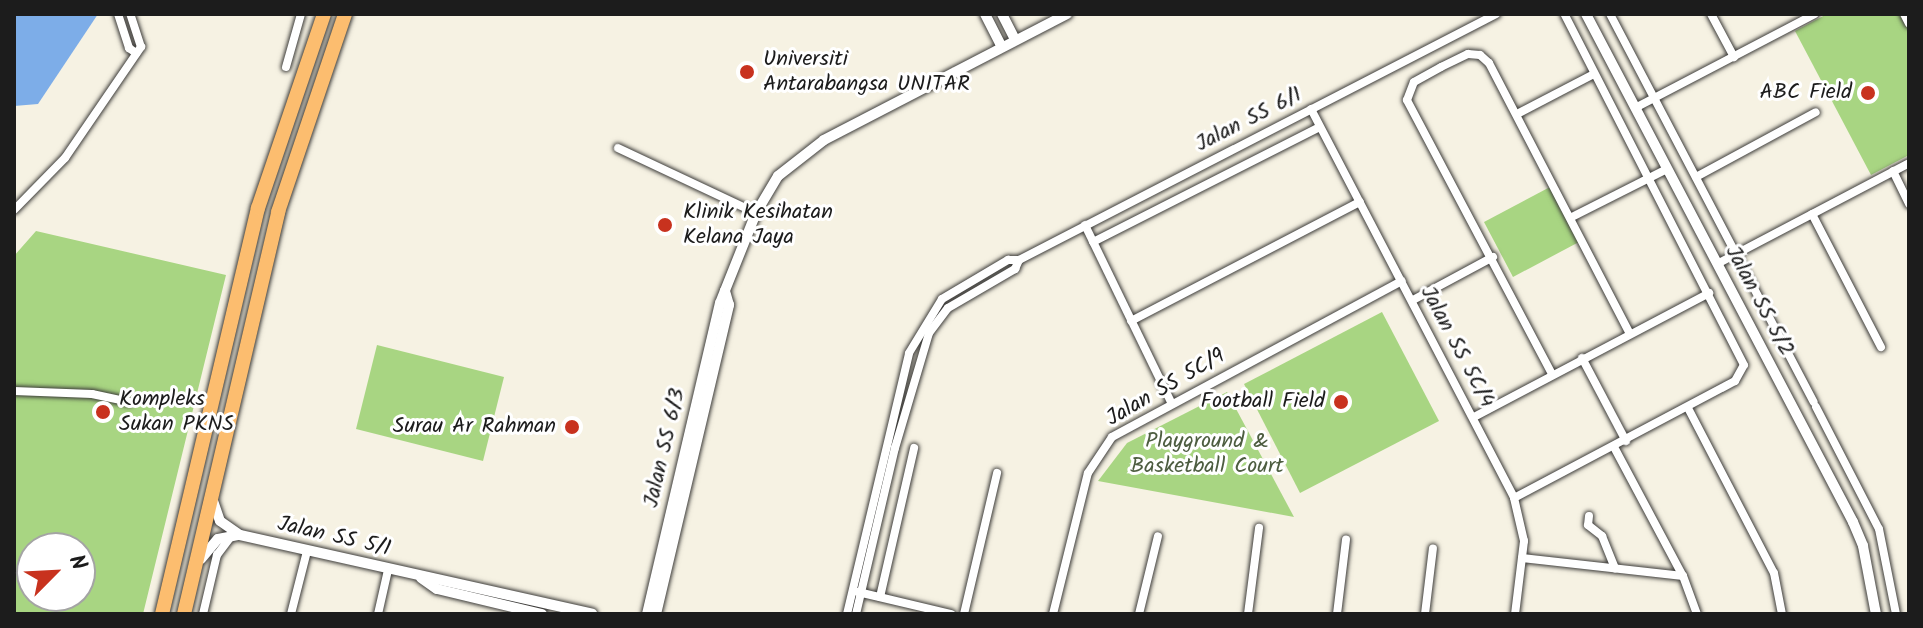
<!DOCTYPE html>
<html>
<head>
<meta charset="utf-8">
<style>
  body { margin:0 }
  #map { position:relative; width:1923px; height:628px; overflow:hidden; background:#f6f2e3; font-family:Kalam,sans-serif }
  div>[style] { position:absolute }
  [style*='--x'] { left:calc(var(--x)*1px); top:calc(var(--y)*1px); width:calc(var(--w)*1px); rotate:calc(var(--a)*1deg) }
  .green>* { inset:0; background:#a8d582 }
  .water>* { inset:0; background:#7dade8 }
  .roads { filter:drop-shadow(0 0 2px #3d3c3a) drop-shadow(0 0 2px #3d3c3a) }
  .minor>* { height:8px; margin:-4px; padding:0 4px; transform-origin:4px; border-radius:4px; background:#fff }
  .tertiary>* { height:10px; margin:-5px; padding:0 5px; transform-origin:5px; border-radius:5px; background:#fff }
  .motorway>* { height:14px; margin:-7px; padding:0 7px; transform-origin:7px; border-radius:7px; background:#fcbd6f }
  .dots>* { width:22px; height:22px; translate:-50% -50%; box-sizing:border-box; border:4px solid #fff; border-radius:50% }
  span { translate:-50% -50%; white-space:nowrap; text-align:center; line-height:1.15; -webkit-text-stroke:6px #fff; paint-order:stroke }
  .poi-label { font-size:22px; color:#1c1c1c }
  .left { translate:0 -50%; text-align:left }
  .right { translate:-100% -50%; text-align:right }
  .street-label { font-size:22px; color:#1c1c1c }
  .park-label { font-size:22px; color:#4d5d40 }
  .frame { position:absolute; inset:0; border:16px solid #1c1c1c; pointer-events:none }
  .north { position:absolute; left:16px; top:532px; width:80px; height:80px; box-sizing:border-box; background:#fff; border:2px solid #a4a4a4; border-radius:50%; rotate:66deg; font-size:22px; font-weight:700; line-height:32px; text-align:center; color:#1c1c1c }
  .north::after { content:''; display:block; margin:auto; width:28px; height:36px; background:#c8321e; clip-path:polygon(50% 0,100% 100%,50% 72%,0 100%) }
</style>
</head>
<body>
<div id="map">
  <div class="green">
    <i style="clip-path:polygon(1827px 14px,1901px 14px,1909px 30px,1909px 155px,1871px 175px,1795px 31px)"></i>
    <i style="clip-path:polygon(1550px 187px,1579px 242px,1513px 277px,1484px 222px)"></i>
    <i style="clip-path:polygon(evenodd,36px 231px,226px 275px,143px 614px,14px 614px,14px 256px,36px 231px,32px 548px,80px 548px,80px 596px,32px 596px,32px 548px)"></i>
    <i style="clip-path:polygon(1382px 312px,1439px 421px,1300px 493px,1244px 384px)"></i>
    <i style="clip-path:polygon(377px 345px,504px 377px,483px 461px,356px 429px)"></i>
    <i style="clip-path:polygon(1227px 392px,1294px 517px,1098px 481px,1127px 443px)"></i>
  </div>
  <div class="water">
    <i style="clip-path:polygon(14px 14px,98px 14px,38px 104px,14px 106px)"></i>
  </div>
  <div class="roads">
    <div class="minor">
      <i style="--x:118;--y:14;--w:36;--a:72"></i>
      <i style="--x:129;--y:48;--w:9;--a:36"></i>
      <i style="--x:1610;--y:14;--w:438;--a:62.3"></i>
      <i style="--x:1711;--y:14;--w:49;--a:61.9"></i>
      <i style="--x:1904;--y:14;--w:11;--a:63"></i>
      <i style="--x:286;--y:67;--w:55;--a:-74.2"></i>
      <i style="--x:1635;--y:108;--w:203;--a:-27.6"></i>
      <i style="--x:1311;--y:109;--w:439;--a:62.4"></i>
      <i style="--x:1514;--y:498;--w:44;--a:76.9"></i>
      <i style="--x:1524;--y:541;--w:74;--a:97"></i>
      <i style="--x:1517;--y:114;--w:87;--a:-27.5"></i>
      <i style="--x:618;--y:148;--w:153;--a:25.2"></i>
      <i style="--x:1893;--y:171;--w:37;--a:64"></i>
      <i style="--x:1696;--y:177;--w:136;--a:-28.4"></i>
      <i style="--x:14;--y:210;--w:73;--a:-45.6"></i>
      <i style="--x:65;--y:158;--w:135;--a:-55.6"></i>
      <i style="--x:141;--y:47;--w:35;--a:-108"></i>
      <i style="--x:1812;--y:214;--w:150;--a:62.6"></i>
      <i style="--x:1572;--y:217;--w:106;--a:-26.8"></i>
      <i style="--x:1085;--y:225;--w:197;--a:64.1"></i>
      <i style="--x:1093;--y:242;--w:254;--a:-26.9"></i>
      <i style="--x:1717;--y:264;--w:217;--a:-27.7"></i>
      <i style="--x:1413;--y:300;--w:91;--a:-28.3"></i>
      <i style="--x:1131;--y:321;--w:258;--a:-27.5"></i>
      <i style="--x:1582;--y:358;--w:94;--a:62.1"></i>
      <i style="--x:1552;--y:374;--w:310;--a:-117.9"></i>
      <i style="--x:1407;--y:100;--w:19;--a:-69"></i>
      <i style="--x:1414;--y:82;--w:31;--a:-29"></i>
      <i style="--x:1441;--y:67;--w:30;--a:-26"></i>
      <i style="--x:1468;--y:54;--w:12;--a:5"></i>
      <i style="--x:1480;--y:55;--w:12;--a:42"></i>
      <i style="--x:1489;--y:63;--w:305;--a:62.5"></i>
      <i style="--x:14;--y:391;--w:78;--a:2.2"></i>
      <i style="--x:92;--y:394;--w:38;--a:12"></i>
      <i style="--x:1816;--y:407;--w:137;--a:62.7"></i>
      <i style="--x:1879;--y:529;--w:87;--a:78.7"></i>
      <i style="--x:1688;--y:408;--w:186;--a:62.5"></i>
      <i style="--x:1774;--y:573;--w:42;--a:79"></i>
      <i style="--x:1474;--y:417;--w:266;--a:-27.8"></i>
      <i style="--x:1614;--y:447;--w:146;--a:61.9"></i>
      <i style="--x:1683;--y:576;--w:40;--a:69.8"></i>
      <i style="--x:1514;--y:498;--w:250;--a:-27.9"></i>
      <i style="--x:1735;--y:381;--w:18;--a:-61"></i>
      <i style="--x:1744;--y:365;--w:394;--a:-117.1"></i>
      <i style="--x:1589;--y:516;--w:9;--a:96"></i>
      <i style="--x:1588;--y:525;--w:18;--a:38"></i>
      <i style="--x:1602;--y:536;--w:35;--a:68"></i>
      <i style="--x:1522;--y:558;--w:162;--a:6.4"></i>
      <i style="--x:858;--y:592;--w:96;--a:13.3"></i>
      <i style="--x:880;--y:597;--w:153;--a:-77.1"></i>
      <i style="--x:203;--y:614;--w:61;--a:-76.7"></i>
      <i style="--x:217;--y:555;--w:21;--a:-53"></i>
      <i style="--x:291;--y:614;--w:65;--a:-75.7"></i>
      <i style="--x:378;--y:614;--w:45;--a:-77.2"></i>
      <i style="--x:847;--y:614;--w:268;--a:-76.6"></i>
      <i style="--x:909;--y:353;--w:63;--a:-58.6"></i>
      <i style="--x:942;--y:299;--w:77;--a:-30.6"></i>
      <i style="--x:1008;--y:260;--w:11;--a:0"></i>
      <i style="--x:1019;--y:260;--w:537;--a:-27.28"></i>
      <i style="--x:856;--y:614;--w:171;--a:-76.8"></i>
      <i style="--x:895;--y:448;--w:120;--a:-73.5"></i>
      <i style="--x:929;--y:333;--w:31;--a:-53"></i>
      <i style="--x:948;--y:308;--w:78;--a:-30.2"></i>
      <i style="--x:1015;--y:269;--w:10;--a:-66"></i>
      <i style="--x:964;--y:614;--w:145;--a:-76.8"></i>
      <i style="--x:1053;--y:614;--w:145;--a:-76.1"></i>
      <i style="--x:1088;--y:473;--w:43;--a:-56.3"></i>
      <i style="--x:1112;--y:437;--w:329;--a:-28.3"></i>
      <i style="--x:1139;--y:614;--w:80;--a:-76.3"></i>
      <i style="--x:1248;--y:614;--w:87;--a:-82.7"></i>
      <i style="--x:1337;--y:614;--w:75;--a:-83.1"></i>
      <i style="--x:1425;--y:614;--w:66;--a:-83.1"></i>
    </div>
    <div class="tertiary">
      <i style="--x:985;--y:14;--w:37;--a:63"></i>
      <i style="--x:1002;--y:14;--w:29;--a:63"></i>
      <i style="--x:1586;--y:14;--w:574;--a:62.27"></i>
      <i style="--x:1853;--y:522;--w:26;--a:67"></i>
      <i style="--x:1863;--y:546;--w:69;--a:79.2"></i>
      <i style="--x:212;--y:498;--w:24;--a:71"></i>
      <i style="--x:220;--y:521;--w:24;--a:35"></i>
      <i style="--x:240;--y:535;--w:361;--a:12.6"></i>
      <i style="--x:201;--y:559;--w:26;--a:-50"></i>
      <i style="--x:218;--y:539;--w:20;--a:-11"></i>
      <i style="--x:421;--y:578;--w:19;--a:35"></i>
      <i style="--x:437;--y:589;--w:108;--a:13.4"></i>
      <i style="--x:647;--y:614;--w:319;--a:-76.8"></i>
      <i style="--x:720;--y:303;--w:97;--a:-68.2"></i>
      <i style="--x:756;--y:213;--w:43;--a:-59.3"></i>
      <i style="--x:778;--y:176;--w:58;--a:-38"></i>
      <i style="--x:824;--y:140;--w:274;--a:-27.4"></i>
      <i style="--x:656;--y:614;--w:318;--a:-76.7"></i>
      <i style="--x:729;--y:305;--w:15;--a:-106"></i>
    </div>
    <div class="motorway">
      <i style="--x:162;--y:614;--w:417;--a:-76.7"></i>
      <i style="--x:258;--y:208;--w:205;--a:-71.2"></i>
      <i style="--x:184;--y:614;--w:413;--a:-76.8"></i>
      <i style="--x:278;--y:212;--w:209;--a:-71.3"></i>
    </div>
  </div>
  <div class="dots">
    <i style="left:747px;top:72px;background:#c8321e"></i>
    <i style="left:1868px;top:93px;background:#c8321e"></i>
    <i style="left:665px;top:225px;background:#c8321e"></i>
    <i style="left:1341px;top:402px;background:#c8321e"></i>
    <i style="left:103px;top:412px;background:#c8321e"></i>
    <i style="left:572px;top:427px;background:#c8321e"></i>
  </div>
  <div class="poi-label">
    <span class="left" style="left:763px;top:72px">Universiti<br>Antarabangsa UNITAR</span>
    <span class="right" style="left:1852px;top:93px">ABC Field</span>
    <span class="left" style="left:683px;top:225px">Klinik Kesihatan<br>Kelana Jaya</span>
    <span class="left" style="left:119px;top:412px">Kompleks<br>Sukan PKNS</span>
    <span class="right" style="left:1325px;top:402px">Football Field</span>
    <span class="right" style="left:556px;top:427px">Surau Ar Rahman</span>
  </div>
  <div class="street-label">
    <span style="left:1249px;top:120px;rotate:-27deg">Jalan SS 6/1</span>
    <span style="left:1759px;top:301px;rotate:62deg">Jalan SS 5/2</span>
    <span style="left:1457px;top:347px;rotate:62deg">Jalan SS 5C/4</span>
    <span style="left:1166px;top:388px;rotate:-30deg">Jalan SS 5C/9</span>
    <span style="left:665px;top:448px;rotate:-77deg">Jalan SS 6/3</span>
    <span style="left:334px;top:537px;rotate:13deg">Jalan SS 5/1</span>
  </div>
  <div class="park-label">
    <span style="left:1207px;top:454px">Playground &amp;<br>Basketball Court</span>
  </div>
  <div class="frame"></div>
  <div class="north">N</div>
</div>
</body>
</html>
